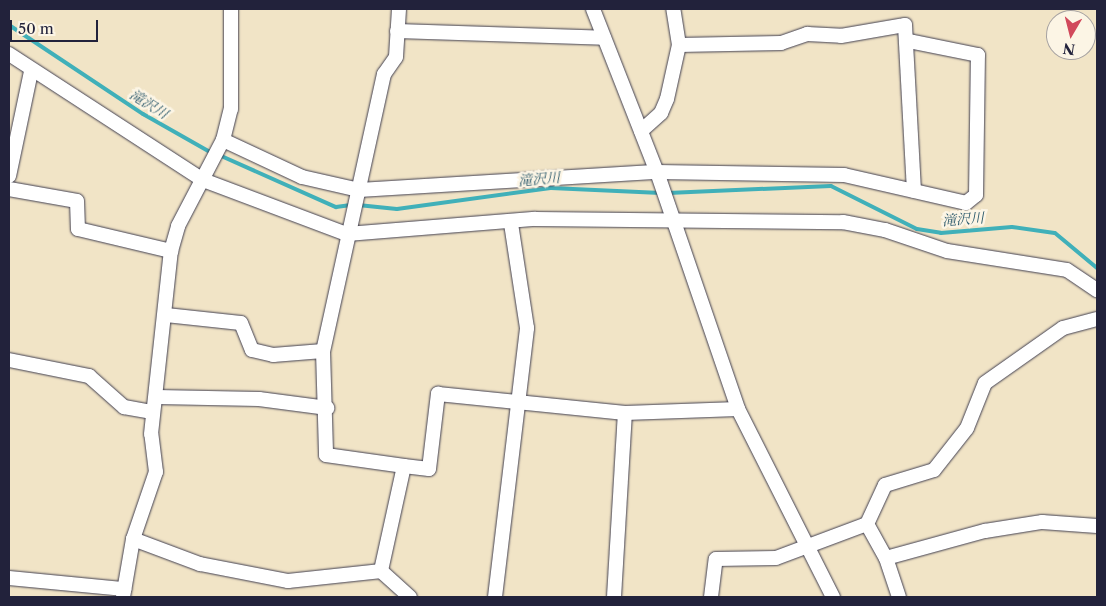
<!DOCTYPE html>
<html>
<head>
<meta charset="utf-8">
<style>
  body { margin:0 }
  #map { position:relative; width:1106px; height:606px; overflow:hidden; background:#f1e4c6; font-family:"Libre Caslon Text","Noto Serif JP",serif }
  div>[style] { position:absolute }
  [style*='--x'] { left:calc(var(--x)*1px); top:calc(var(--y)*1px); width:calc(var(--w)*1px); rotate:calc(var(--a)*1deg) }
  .stream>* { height:4px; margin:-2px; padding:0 2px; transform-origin:2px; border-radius:2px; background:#40b0b9 }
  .roads { filter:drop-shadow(0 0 1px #413f50) drop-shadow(0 0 1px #413f50) }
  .minor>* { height:14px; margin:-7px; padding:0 7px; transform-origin:7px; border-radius:7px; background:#fff }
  span { translate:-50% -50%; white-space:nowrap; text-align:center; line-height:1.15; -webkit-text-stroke:5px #fcf5e5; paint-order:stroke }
  .water-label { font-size:14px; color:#2e5b6d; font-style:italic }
  .frame { position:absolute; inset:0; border:10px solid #22223b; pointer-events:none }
  .north { position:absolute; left:1046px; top:10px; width:50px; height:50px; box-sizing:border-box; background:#fcf5e5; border:1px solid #a5a1a1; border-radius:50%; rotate:188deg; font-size:14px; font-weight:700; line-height:20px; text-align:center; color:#22223b }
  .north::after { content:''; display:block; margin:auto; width:18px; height:22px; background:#d1495b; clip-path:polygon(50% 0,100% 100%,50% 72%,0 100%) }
  .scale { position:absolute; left:10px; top:20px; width:88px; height:22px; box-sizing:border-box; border:2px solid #22223b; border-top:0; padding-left:6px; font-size:15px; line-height:18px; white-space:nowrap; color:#22223b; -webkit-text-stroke:4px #fcf5e5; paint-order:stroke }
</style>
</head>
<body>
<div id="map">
  <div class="stream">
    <i style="--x:9;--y:25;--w:161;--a:33.6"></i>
    <i style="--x:143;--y:114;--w:79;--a:29.5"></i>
    <i style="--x:219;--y:155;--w:128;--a:24"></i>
    <i style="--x:336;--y:207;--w:15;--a:-8"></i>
    <i style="--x:668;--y:193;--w:163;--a:-2.5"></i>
    <i style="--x:831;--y:186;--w:96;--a:26.6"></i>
    <i style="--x:917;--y:229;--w:24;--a:9"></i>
    <i style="--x:941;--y:233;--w:71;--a:-4.8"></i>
    <i style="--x:1012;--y:227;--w:43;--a:7.9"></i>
    <i style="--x:1055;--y:233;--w:55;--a:39.8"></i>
    <i style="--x:358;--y:205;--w:39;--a:6"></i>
    <i style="--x:397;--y:209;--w:155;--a:-7.8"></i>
    <i style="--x:551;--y:188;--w:110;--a:2.6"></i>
  </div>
  <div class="roads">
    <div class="minor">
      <i style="--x:399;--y:9;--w:48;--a:93.6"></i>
      <i style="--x:396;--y:57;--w:21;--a:125"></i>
      <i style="--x:384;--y:74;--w:284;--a:102.4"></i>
      <i style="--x:323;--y:351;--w:104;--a:88.3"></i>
      <i style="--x:326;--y:455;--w:79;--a:8"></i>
      <i style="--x:404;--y:466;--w:107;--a:102.4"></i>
      <i style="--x:381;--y:571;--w:39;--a:42"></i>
      <i style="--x:593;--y:9;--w:175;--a:68.6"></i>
      <i style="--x:657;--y:172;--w:250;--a:71.1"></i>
      <i style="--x:738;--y:409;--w:211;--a:63.2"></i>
      <i style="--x:397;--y:31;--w:207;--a:1.9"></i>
      <i style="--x:679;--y:45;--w:102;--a:-1.1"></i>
      <i style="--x:781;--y:43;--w:28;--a:-19"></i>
      <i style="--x:807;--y:34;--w:34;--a:3"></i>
      <i style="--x:841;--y:36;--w:65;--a:-9.8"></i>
      <i style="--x:905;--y:25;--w:166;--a:86.9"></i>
      <i style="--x:9;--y:54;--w:231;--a:33"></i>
      <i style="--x:203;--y:180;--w:154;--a:20.6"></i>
      <i style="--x:347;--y:234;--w:189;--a:-4.6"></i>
      <i style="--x:535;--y:219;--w:308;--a:0.6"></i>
      <i style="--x:843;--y:222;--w:43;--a:10.8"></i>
      <i style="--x:885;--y:230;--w:65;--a:18.7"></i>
      <i style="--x:947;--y:251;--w:121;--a:9"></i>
      <i style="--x:1067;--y:270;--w:36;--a:34"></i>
      <i style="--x:641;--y:131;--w:27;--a:-42"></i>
      <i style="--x:661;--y:113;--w:15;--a:-67"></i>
      <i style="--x:667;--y:99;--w:55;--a:-77.5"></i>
      <i style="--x:679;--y:45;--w:36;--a:-99"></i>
      <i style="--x:223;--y:140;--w:87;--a:25.1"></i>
      <i style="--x:302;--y:177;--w:58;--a:12.8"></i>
      <i style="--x:359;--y:190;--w:299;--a:-3.5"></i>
      <i style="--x:657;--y:172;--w:187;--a:0.9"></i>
      <i style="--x:844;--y:175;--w:125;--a:12.9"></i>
      <i style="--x:966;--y:203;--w:13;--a:-39"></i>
      <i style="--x:976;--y:195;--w:140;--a:-89.2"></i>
      <i style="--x:978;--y:55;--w:70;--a:-168.5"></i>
      <i style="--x:9;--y:176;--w:106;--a:-78.1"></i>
      <i style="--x:9;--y:189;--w:69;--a:10"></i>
      <i style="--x:77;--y:201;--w:28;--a:88"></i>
      <i style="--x:78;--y:229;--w:96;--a:13.3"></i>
      <i style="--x:166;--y:315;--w:75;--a:6.1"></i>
      <i style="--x:241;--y:323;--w:29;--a:68"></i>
      <i style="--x:252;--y:350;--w:22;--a:13"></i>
      <i style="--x:273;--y:355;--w:50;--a:-4.6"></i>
      <i style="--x:9;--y:360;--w:82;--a:11.3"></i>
      <i style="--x:89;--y:376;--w:47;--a:41.5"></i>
      <i style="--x:124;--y:407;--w:29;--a:10"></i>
      <i style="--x:157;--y:397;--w:102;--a:1.1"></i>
      <i style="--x:259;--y:399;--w:69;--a:7.5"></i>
      <i style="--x:404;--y:466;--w:25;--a:7"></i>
      <i style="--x:429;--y:469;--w:76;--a:-83.2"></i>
      <i style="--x:438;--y:394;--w:188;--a:5.8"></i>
      <i style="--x:625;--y:413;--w:113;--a:-2"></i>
      <i style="--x:867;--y:524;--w:39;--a:61"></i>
      <i style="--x:886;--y:558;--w:103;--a:-15.3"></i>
      <i style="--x:985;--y:531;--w:58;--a:-9"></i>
      <i style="--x:1042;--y:522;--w:55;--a:4.2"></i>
      <i style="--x:133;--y:539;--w:72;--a:20.5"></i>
      <i style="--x:200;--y:564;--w:90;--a:10.9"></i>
      <i style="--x:288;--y:581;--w:94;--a:-6.1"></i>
      <i style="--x:886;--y:558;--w:41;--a:71.6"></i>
      <i style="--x:9;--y:578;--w:116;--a:5.5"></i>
      <i style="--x:123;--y:597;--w:59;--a:-80.2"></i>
      <i style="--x:133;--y:539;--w:71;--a:-71.1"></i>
      <i style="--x:156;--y:472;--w:38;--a:-97"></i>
      <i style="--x:151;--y:434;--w:184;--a:-83.8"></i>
      <i style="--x:171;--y:251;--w:26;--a:-74"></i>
      <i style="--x:178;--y:226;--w:97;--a:-62.4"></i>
      <i style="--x:223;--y:140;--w:32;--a:-76"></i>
      <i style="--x:231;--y:109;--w:100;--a:-90"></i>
      <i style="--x:495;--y:597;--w:271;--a:-83.2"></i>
      <i style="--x:527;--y:328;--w:106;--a:-98.7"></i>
      <i style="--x:614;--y:597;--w:184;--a:-86.6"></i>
      <i style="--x:711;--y:597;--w:38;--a:-83"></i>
      <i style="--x:716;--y:559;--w:60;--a:-1"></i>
      <i style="--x:776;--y:558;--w:97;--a:-20.5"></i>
      <i style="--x:867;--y:524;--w:43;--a:-65.2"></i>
      <i style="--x:885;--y:485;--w:51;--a:-17"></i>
      <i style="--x:934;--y:470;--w:53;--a:-51.8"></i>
      <i style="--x:967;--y:428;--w:48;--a:-68.2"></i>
      <i style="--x:985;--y:383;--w:95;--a:-35.2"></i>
      <i style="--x:1063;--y:328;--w:35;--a:-15"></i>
    </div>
  </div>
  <div class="water-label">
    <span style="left:149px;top:104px;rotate:32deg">滝沢川</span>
    <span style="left:539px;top:179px;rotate:-5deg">滝沢川</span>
    <span style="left:963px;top:219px;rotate:-4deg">滝沢川</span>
  </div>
  <div class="frame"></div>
  <div class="north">N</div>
  <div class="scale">50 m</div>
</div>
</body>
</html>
